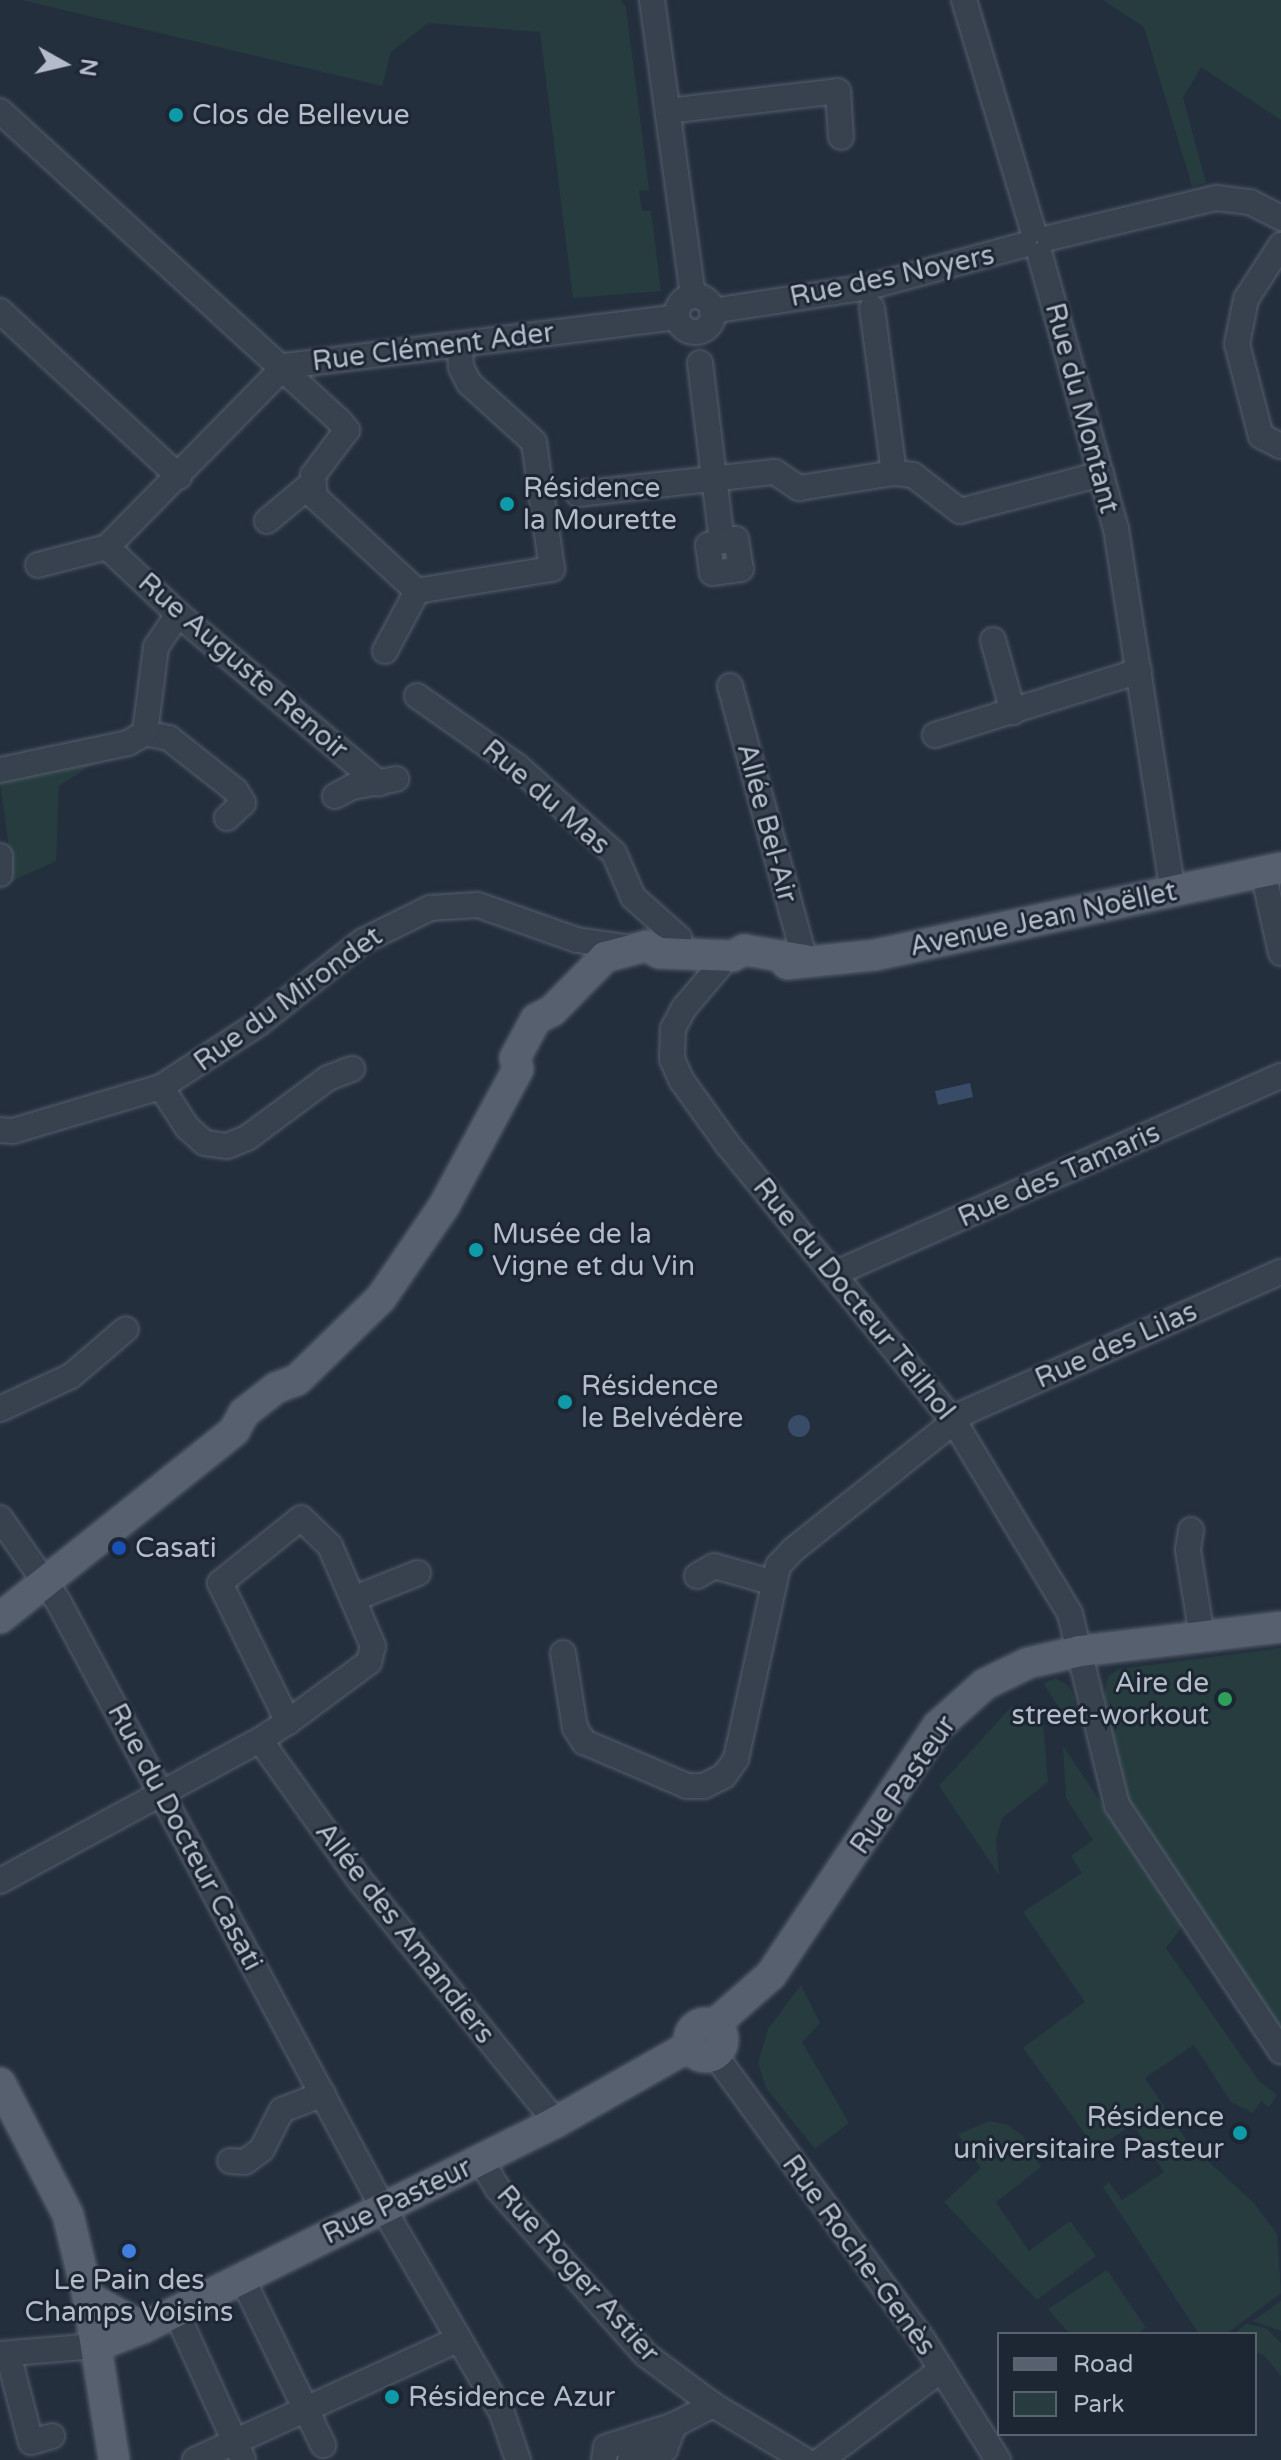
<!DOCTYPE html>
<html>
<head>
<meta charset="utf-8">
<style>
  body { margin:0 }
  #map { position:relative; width:1281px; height:2460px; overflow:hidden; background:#242f3e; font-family:"Varela Round",sans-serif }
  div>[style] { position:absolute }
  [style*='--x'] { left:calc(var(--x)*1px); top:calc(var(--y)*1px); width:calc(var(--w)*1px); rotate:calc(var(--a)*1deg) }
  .green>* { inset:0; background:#263c3f }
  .water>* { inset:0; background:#394c67 }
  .round { border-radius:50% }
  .roads { filter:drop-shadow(0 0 2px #565f6c) drop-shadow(0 0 2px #565f6c) }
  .minor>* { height:24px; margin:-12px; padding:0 12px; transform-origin:12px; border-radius:12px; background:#38414e }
  .minor>.ring { margin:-12px; padding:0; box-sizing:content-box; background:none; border:24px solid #38414e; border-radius:50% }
  .major>* { height:30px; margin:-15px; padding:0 15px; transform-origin:15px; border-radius:15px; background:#56606e }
  .major>.ring { margin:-15px; padding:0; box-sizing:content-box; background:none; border:30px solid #56606e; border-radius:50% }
  .dots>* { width:22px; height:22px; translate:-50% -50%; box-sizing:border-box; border:4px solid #1d2633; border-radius:50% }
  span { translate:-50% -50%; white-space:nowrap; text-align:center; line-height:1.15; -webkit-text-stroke:6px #1d2633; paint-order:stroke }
  .poi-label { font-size:28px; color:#b4bcc9 }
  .left { translate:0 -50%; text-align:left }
  .right { translate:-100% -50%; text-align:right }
  .street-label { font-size:28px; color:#b4bcc9 }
  .legend { position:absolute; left:997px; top:2332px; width:260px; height:104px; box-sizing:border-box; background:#1d2633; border:2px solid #59626f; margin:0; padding:10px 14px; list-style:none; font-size:24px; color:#b4bcc9 }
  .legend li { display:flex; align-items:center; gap:16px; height:40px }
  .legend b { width:40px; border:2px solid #59626f }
  .north { position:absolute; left:24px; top:24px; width:80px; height:80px; -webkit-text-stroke:6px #1d2633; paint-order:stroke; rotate:98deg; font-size:22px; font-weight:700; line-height:32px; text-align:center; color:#b4bcc9 }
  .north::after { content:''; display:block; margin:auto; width:28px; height:36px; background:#b4bcc9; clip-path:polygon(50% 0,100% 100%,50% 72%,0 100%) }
</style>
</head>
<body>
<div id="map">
  <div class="green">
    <i style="clip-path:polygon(22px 0,620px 0,626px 7px,649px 190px,639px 191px,642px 211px,651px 211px,661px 291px,573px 298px,540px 32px,428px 23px,391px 52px,382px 86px)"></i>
    <i style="clip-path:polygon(1103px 0,1281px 0,1281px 120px,1201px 67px,1183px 98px,1206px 183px,1192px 186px,1144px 27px)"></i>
    <i style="clip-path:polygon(102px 758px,59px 786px,56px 861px,8px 883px,11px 863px,0 782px)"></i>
    <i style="clip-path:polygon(1281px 1648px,1281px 2032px,1128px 1799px,1104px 1696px,1108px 1676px,1119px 1669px)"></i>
    <i style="clip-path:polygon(1055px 1678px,1068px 1685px,1074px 1697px,1076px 1713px,1068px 1721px,1043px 1683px)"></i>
    <i style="clip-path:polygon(1012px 1706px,1026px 1725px,1039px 1715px,1043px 1721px,1048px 1782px,1002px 1818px,996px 1840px,999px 1875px,939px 1786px)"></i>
    <i style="clip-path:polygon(1063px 1746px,1183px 1925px,1166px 1948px,1259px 2081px,1277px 2095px,1269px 2107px,1261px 2101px,1253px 2113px,1231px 2102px,1194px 2045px,1145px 2078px,1189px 2144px,1254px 2203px,1277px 2234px,1281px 2293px,1226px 2334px,1199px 2334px,1103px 2187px,1109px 2182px,1122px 2200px,1164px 2172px,1133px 2124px,1096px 2149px,1023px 2048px,1085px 2002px,1023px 1912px,1082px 1873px,1071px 1856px,1093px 1840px,1066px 1798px)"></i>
    <i style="clip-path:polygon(801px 1985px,820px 2023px,802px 2042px,849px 2123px,815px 2149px,766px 2088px,758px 2063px,768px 2029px)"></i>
    <i style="clip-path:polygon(990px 2121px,1008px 2125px,1023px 2136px,1041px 2167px,996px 2202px,1029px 2251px,1070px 2221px,1096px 2256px,1037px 2300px,944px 2202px,981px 2168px,958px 2134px)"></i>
    <i style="clip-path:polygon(1107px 2270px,1146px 2328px,1136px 2334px,1070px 2334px,1048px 2309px)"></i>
    <i style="clip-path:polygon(1281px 2301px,1281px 2331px,1253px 2321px)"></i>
    <i style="clip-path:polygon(1246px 2324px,1266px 2328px,1281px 2343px,1281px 2376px,1264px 2355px,1255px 2352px,1255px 2334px,1234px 2334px)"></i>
  </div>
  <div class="water">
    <i style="clip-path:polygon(970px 1083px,973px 1097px,938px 1105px,935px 1091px)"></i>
    <i class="round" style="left:788px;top:1415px;width:22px;height:22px"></i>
  </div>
  <div class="roads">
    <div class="minor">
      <i style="--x:652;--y:0;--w:299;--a:82.1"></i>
      <i style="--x:964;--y:0;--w:240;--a:73.3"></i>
      <i style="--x:0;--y:111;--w:461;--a:42.4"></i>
      <i style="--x:340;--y:422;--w:11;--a:49"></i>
      <i style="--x:347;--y:430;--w:56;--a:127.1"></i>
      <i style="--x:313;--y:475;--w:22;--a:85"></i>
      <i style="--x:315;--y:497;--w:139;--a:42.7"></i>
      <i style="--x:417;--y:591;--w:137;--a:-9.3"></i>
      <i style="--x:552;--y:569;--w:128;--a:-98.1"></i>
      <i style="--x:534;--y:442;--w:88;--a:-137.8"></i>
      <i style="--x:469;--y:383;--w:18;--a:-117"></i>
      <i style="--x:461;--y:367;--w:22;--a:-93"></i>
      <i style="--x:668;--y:111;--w:171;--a:-6.7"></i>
      <i style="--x:838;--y:91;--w:46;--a:86.3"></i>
      <i style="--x:1049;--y:238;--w:172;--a:-13.5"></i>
      <i style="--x:1216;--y:198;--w:34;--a:7"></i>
      <i style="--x:1250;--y:202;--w:35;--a:27"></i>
      <i style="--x:1281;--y:245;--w:64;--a:122.9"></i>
      <i style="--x:1246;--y:299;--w:46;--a:101.3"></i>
      <i style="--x:1237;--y:344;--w:95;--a:75.4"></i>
      <i style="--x:1261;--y:436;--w:22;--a:27"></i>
      <i style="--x:1040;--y:255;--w:284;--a:74.5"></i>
      <i style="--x:1116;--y:529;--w:366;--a:81.1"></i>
      <i class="ring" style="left:677px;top:296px;width:12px;height:12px"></i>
      <i style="--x:872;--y:308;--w:166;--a:82.4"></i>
      <i style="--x:0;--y:311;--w:244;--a:42.8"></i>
      <i style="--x:712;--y:311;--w:159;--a:-8.7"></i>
      <i style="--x:869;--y:287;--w:161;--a:-15.2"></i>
      <i style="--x:700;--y:363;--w:179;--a:83"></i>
      <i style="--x:722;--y:541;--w:14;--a:-8"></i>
      <i style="--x:736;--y:539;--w:30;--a:81"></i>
      <i style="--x:741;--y:569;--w:29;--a:172"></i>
      <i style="--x:712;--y:573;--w:28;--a:-98"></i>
      <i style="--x:708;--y:545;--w:15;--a:-16"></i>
      <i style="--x:285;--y:366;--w:395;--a:-7.1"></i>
      <i style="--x:578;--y:494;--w:198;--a:-6.4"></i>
      <i style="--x:775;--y:472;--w:29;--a:34"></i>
      <i style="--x:799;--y:488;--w:96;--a:-9"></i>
      <i style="--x:894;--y:473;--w:19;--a:6"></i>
      <i style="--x:913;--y:475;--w:59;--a:37.5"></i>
      <i style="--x:960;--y:511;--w:146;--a:-14.7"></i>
      <i style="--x:267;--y:521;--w:56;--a:-39.9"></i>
      <i style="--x:107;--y:547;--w:98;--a:43.3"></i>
      <i style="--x:178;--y:614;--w:263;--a:40.1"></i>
      <i style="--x:38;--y:565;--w:71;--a:-14.6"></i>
      <i style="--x:107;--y:547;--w:254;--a:-45.5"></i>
      <i style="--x:993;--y:640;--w:75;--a:74.5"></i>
      <i style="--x:385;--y:651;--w:68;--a:-61.9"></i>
      <i style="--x:730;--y:686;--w:284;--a:74.7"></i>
      <i style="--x:417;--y:696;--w:122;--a:35"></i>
      <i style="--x:517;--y:766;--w:130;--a:41.9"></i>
      <i style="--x:614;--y:853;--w:48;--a:66.6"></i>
      <i style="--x:633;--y:897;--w:62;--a:41.7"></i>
      <i style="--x:679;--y:938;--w:15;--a:86"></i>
      <i style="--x:145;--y:733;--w:25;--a:12"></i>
      <i style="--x:169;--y:738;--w:85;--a:38.3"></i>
      <i style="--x:236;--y:791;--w:14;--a:60"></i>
      <i style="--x:243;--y:803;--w:22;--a:137"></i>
      <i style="--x:935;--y:735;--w:214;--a:-17.4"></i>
      <i style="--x:0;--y:770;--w:131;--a:-11.9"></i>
      <i style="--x:128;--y:743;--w:20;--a:-30"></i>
      <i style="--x:145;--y:733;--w:87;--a:-82.7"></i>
      <i style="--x:156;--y:647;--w:40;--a:-56"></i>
      <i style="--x:335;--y:796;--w:19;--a:-28"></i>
      <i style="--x:352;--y:787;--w:45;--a:-10.3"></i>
      <i style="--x:0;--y:856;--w:18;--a:90"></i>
      <i style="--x:1263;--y:872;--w:83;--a:77.5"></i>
      <i style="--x:716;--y:955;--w:13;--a:81"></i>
      <i style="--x:718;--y:968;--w:52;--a:130.4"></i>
      <i style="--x:684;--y:1008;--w:24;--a:118"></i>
      <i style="--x:673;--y:1029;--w:30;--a:92"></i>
      <i style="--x:672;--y:1059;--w:24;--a:66"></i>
      <i style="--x:682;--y:1081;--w:79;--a:54.3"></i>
      <i style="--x:728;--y:1145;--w:359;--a:50.8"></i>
      <i style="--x:955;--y:1423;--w:223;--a:58.9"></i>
      <i style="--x:1070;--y:1614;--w:197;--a:76.2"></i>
      <i style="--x:1117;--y:1805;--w:296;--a:56.3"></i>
      <i style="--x:161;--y:1087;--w:48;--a:57"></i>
      <i style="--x:187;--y:1127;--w:24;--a:42"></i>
      <i style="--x:205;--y:1143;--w:22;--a:8"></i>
      <i style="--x:227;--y:1146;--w:22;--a:-22"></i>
      <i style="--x:247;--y:1138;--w:101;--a:-36.5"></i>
      <i style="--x:328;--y:1078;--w:26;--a:-21"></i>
      <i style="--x:0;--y:1130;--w:13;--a:4"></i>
      <i style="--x:13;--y:1131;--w:154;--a:-16.6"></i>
      <i style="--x:161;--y:1087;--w:117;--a:-33.1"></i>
      <i style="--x:259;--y:1023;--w:132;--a:-38.3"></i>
      <i style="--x:363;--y:941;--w:75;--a:-26.2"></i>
      <i style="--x:430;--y:908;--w:48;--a:-3.6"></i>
      <i style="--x:478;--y:905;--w:105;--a:19.5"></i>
      <i style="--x:577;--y:940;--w:56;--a:8.3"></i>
      <i style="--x:836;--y:1273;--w:487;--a:-23.9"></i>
      <i style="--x:0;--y:1409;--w:78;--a:-24.9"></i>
      <i style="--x:71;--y:1376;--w:72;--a:-40.5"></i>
      <i style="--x:0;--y:1518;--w:101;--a:55.1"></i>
      <i style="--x:58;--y:1601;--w:689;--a:61.83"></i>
      <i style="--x:383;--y:2208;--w:237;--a:59.9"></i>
      <i style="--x:502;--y:2413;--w:50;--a:71.2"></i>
      <i style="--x:1191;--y:1530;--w:20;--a:99"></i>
      <i style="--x:1188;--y:1550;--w:87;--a:80.8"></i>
      <i style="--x:697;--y:1576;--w:20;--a:-30"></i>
      <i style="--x:714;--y:1566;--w:62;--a:15.8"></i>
      <i style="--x:353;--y:1599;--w:70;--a:-21.8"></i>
      <i style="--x:563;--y:1653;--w:76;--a:80.9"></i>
      <i style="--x:575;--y:1728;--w:17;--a:57"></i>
      <i style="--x:584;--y:1742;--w:112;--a:23.1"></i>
      <i style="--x:687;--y:1786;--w:17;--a:0"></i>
      <i style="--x:704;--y:1786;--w:22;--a:-27"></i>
      <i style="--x:724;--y:1776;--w:21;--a:-55"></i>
      <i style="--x:736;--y:1759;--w:198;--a:-77.7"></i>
      <i style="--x:778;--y:1566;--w:22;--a:-47"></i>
      <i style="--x:793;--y:1550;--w:221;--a:-38.6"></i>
      <i style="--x:966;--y:1412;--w:345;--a:-24"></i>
      <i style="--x:260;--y:1740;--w:171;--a:54.5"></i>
      <i style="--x:359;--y:1879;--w:313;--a:51"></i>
      <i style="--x:0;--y:1881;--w:296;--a:-28.5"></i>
      <i style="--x:260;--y:1740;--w:33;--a:-33"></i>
      <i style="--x:288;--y:1722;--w:101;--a:-36.5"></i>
      <i style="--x:369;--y:1662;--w:16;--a:-76"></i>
      <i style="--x:373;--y:1646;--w:109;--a:-113.3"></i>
      <i style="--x:330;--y:1546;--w:40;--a:-136"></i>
      <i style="--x:301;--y:1518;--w:104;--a:141.3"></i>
      <i style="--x:220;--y:1583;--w:155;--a:63.9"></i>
      <i style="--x:715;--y:2055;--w:353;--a:53.9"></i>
      <i style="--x:923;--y:2340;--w:142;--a:58"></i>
      <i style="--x:480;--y:2159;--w:35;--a:59"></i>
      <i style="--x:498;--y:2189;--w:222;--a:48.3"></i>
      <i style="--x:646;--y:2355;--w:84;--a:36.7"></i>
      <i style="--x:713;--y:2405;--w:107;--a:30.9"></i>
      <i style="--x:230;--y:2161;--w:15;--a:4"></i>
      <i style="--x:245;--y:2162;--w:21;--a:-37"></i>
      <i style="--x:262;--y:2149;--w:44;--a:-62.9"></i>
      <i style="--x:282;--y:2110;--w:44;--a:-21.3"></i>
      <i style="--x:242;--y:2278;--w:186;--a:64.1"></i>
      <i style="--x:176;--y:2312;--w:162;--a:65.6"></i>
      <i style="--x:0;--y:2354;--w:96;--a:-4.8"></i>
      <i style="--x:8;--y:2354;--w:91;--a:75.4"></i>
      <i style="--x:31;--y:2442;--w:22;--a:-16"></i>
      <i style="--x:195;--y:2460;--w:290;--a:-24.6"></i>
      <i style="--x:604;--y:2460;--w:13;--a:-81"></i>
      <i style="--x:606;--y:2447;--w:71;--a:-17.9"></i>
      <i style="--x:674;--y:2425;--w:44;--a:-27.1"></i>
      <i style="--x:630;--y:2460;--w:37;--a:-17"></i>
      <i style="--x:665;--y:2449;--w:26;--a:-69"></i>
      <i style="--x:821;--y:2460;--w:151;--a:-36.9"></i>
    </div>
    <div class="major">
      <i style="--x:787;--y:964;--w:88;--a:-5.8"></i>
      <i style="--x:875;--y:955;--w:415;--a:-12.1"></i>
      <i style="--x:0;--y:1618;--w:300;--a:-38.6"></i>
      <i style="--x:234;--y:1431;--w:21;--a:-61"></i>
      <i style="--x:244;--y:1413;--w:41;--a:-38"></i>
      <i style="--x:276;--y:1388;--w:22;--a:-21"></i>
      <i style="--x:297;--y:1380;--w:117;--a:-44.3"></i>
      <i style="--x:381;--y:1298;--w:112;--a:-55.6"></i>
      <i style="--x:444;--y:1206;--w:156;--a:-61.6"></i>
      <i style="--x:518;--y:1069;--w:11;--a:-105"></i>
      <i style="--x:515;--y:1058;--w:44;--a:-61.7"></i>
      <i style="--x:536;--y:1019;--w:18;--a:-27"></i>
      <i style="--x:552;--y:1011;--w:76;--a:-45.5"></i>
      <i style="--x:605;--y:957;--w:42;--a:-15"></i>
      <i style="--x:646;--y:946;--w:16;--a:27"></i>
      <i style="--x:660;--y:953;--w:73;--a:2.4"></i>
      <i style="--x:733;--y:956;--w:13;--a:-29"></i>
      <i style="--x:744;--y:950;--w:62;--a:9.3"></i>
      <i class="ring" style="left:689px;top:2023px;width:4px;height:4px"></i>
      <i style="--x:714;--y:2025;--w:76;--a:-41.3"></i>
      <i style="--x:771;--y:1975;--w:300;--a:-56.2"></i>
      <i style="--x:938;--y:1726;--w:63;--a:-41.8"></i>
      <i style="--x:985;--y:1684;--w:48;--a:-26"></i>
      <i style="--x:1028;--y:1663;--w:53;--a:-13"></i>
      <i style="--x:1080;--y:1651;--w:202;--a:-6.8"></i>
      <i style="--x:0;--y:2083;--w:148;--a:62.7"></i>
      <i style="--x:68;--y:2215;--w:84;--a:76.3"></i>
      <i style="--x:88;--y:2297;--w:165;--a:80.9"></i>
      <i style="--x:88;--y:2297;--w:63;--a:29.4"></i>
      <i style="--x:96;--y:2346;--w:50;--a:-21"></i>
      <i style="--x:143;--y:2328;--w:462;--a:-26.5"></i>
      <i style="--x:556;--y:2122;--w:154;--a:-29.6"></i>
    </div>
  </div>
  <div class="dots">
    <i style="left:176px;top:115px;background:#0f9aa8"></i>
    <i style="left:507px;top:504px;background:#0f9aa8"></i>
    <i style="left:476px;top:1250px;background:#0f9aa8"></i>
    <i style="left:565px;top:1402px;background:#0f9aa8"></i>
    <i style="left:119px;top:1548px;background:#1a4fb4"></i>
    <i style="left:1225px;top:1699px;background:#2e9e5b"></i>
    <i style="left:1240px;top:2133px;background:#0f9aa8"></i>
    <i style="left:129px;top:2251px;background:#3f7fe0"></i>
    <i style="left:392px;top:2397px;background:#0f9aa8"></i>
  </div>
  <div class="poi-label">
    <span class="left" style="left:192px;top:115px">Clos de Bellevue</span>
    <span class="left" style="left:523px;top:504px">Résidence<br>la Mourette</span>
    <span class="left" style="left:492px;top:1250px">Musée de la<br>Vigne et du Vin</span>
    <span class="left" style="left:581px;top:1402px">Résidence<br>le Belvédère</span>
    <span class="left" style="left:135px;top:1548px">Casati</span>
    <span class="right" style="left:1209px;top:1699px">Aire de<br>street-workout</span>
    <span class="right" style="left:1224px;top:2133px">Résidence<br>universitaire Pasteur</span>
    <span style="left:129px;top:2296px">Le Pain des<br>Champs Voisins</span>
    <span class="left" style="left:408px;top:2397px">Résidence Azur</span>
  </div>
  <div class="street-label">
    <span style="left:892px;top:276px;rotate:-12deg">Rue des Noyers</span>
    <span style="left:433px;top:347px;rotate:-7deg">Rue Clément Ader</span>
    <span style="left:1082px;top:408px;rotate:75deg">Rue du Montant</span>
    <span style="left:243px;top:666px;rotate:41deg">Rue Auguste Renoir</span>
    <span style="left:546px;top:797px;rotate:41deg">Rue du Mas</span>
    <span style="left:767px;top:823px;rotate:75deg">Allée Bel-Air</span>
    <span style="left:1043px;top:919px;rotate:-12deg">Avenue Jean Noëllet</span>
    <span style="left:288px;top:999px;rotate:-36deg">Rue du Mirondet</span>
    <span style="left:1059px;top:1175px;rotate:-24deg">Rue des Tamaris</span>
    <span style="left:854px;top:1299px;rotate:51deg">Rue du Docteur Teilhol</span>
    <span style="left:1116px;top:1345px;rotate:-24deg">Rue des Lilas</span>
    <span style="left:903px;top:1785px;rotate:-55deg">Rue Pasteur</span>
    <span style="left:185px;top:1837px;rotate:62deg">Rue du Docteur Casati</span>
    <span style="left:405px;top:1933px;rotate:52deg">Allée des Amandiers</span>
    <span style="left:397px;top:2201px;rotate:-26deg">Rue Pasteur</span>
    <span style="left:859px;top:2255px;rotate:54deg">Rue Roche-Genès</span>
    <span style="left:578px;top:2274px;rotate:48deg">Rue Roger Astier</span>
  </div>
  <ul class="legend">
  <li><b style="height:10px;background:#56606e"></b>Road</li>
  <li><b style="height:22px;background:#263c3f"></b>Park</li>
  </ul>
  <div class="north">N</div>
</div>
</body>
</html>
